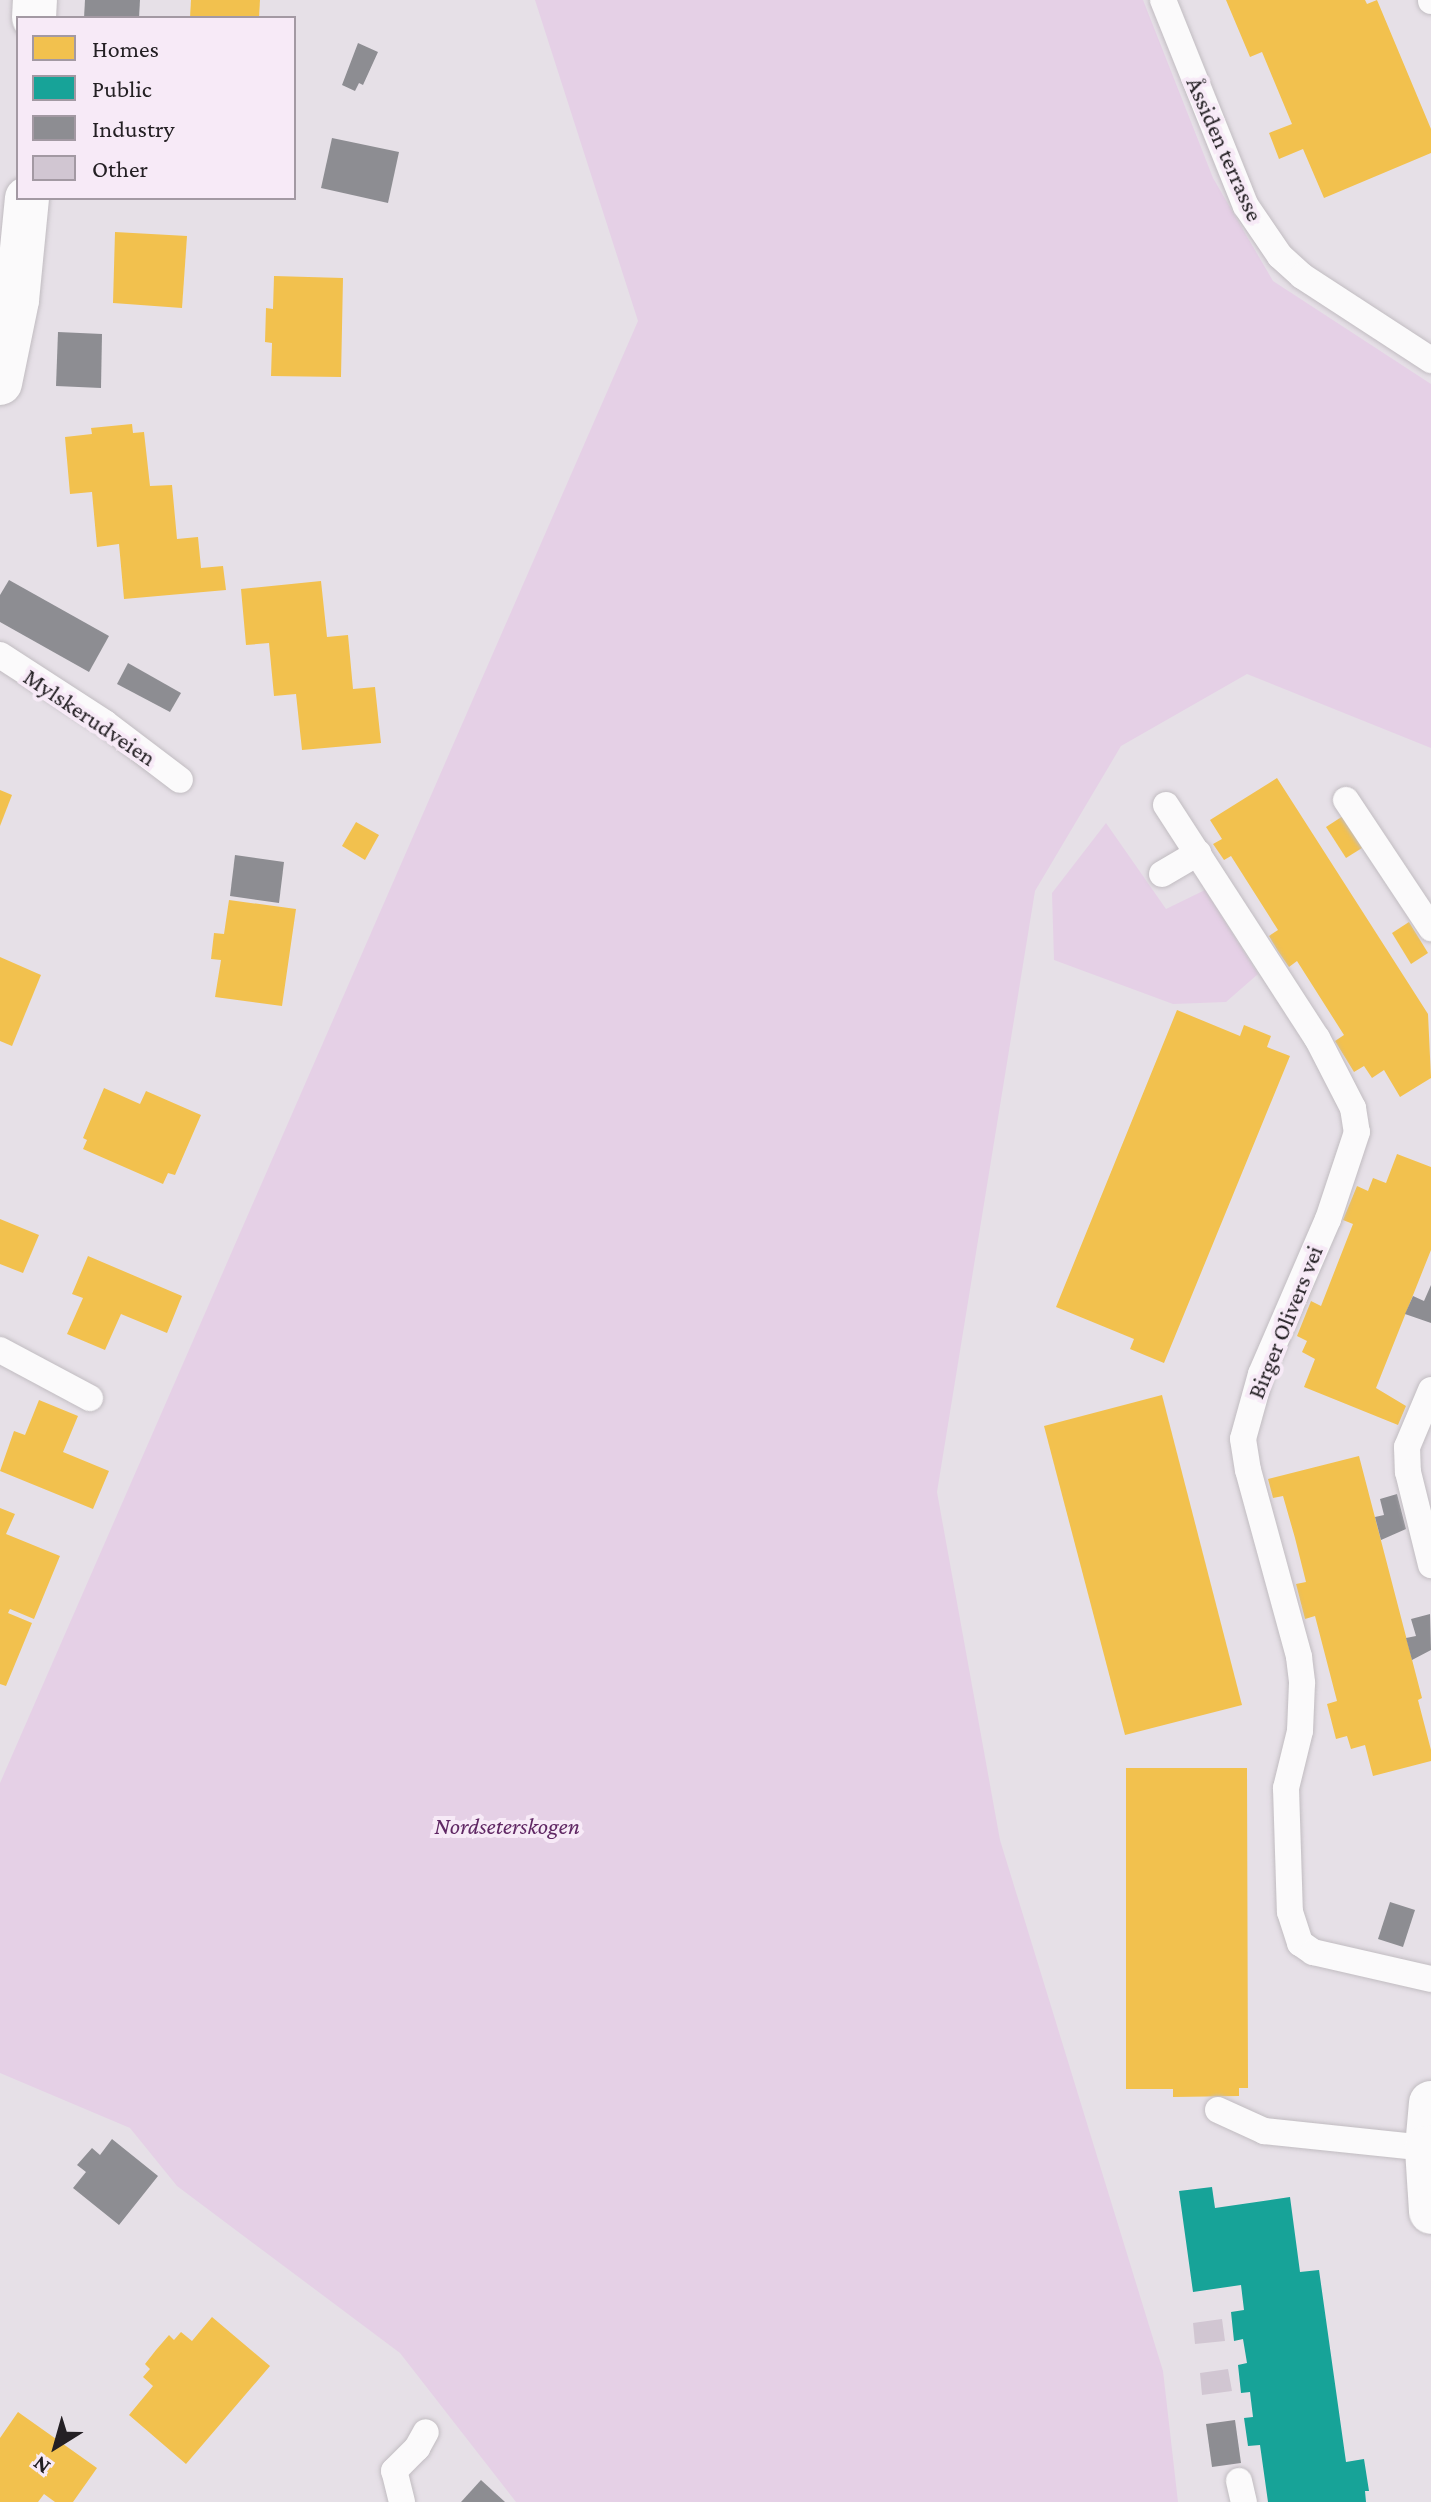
<!DOCTYPE html>
<html>
<head>
<meta charset="utf-8">
<style>
  body { margin:0 }
  #map { position:relative; width:1431px; height:2502px; overflow:hidden; background:#e6e0e7; font-family:"Crimson Pro",serif }
  div>[style] { position:absolute }
  [style*='--x'] { left:calc(var(--x)*1px); top:calc(var(--y)*1px); width:calc(var(--w)*1px); rotate:calc(var(--a)*1deg) }
  .green>* { inset:0; background:#e5d0e6 }
  .homes>* { inset:0; background:#f2c14e }
  .public>* { inset:0; background:#17a398 }
  .industry>* { inset:0; background:#8d8d92 }
  .building>* { inset:0; background:#d1c6d2 }
  .roads { filter:drop-shadow(0 0 2px #c1bcc1) drop-shadow(0 0 2px #c1bcc1) }
  .lane>* { height:26px; margin:-13px; padding:0 13px; transform-origin:13px; border-radius:13px; background:#fbfafb }
  .street>* { height:44px; margin:-22px; padding:0 22px; transform-origin:22px; border-radius:22px; background:#fbfafb }
  span { translate:-50% -50%; white-space:nowrap; text-align:center; line-height:1.15; -webkit-text-stroke:8px #f7eaf7; paint-order:stroke }
  .street-label { font-size:24px; color:#242024 }
  .park-label { font-size:24px; color:#5f2763; font-style:italic }
  .legend { position:absolute; left:16px; top:16px; width:280px; height:184px; box-sizing:border-box; background:#f7eaf7; border:2px solid #a399a3; margin:0; padding:10px 14px; list-style:none; font-size:24px; color:#242024 }
  .legend li { display:flex; align-items:center; gap:16px; height:40px }
  .legend b { width:40px; border:2px solid #a399a3 }
  .north { position:absolute; left:16px; top:2406px; width:80px; height:80px; -webkit-text-stroke:6px #f7eaf7; paint-order:stroke; rotate:217deg; font-size:22px; font-weight:700; line-height:32px; text-align:center; color:#242024 }
  .north::after { content:''; display:block; margin:auto; width:28px; height:36px; background:#242024; clip-path:polygon(50% 0,100% 100%,50% 72%,0 100%) }
</style>
</head>
<body>
<div id="map">
  <div class="green">
    <i style="clip-path:polygon(535px 0,1143px 0,1213px 178px,1273px 281px,1431px 384px,1431px 748px,1247px 674px,1121px 746px,1035px 891px,937px 1492px,1000px 1840px,1163px 2371px,1178px 2502px,516px 2502px,400px 2353px,177px 2186px,130px 2128px,0 2073px,0 1783px,638px 321px)"></i>
    <i style="clip-path:polygon(1106px 823px,1166px 909px,1205px 890px,1258px 974px,1226px 1002px,1173px 1004px,1054px 960px,1052px 893px)"></i>
  </div>
  <div class="homes">
    <i style="clip-path:polygon(191px 0,260px 0,259px 18px,190px 18px)"></i>
    <i style="clip-path:polygon(1226px 0,1365px 0,1367px 4px,1377px 0,1431px 129px,1431px 153px,1324px 198px,1303px 149px,1279px 159px,1269px 133px,1292px 124px,1262px 52px,1250px 57px)"></i>
    <i style="clip-path:polygon(115px 232px,187px 236px,182px 308px,113px 303px)"></i>
    <i style="clip-path:polygon(274px 276px,343px 278px,341px 377px,271px 376px,272px 343px,265px 342px,266px 308px,273px 309px)"></i>
    <i style="clip-path:polygon(132px 424px,133px 433px,144px 432px,150px 486px,172px 485px,177px 539px,198px 537px,201px 568px,223px 566px,226px 590px,124px 599px,119px 544px,97px 547px,92px 492px,70px 494px,65px 437px,92px 434px,91px 428px)"></i>
    <i style="clip-path:polygon(321px 581px,327px 637px,348px 635px,353px 689px,375px 687px,381px 743px,302px 750px,296px 694px,274px 696px,269px 643px,246px 645px,241px 589px)"></i>
    <i style="clip-path:polygon(1277px 778px,1428px 1014px,1431px 1078px,1400px 1097px,1384px 1070px,1372px 1078px,1364px 1066px,1354px 1072px,1335px 1041px,1344px 1035px,1297px 961px,1289px 967px,1278px 951px,1269px 936px,1278px 930px,1231px 856px,1224px 860px,1213px 844px,1222px 839px,1210px 820px)"></i>
    <i style="clip-path:polygon(0 790px,12px 795px,0 826px)"></i>
    <i style="clip-path:polygon(1343px 816px,1362px 848px,1346px 858px,1326px 827px)"></i>
    <i style="clip-path:polygon(356px 822px,379px 835px,365px 860px,342px 846px)"></i>
    <i style="clip-path:polygon(229px 900px,296px 909px,282px 1006px,215px 997px,221px 960px,211px 959px,214px 933px,224px 934px)"></i>
    <i style="clip-path:polygon(1409px 922px,1428px 953px,1411px 964px,1392px 933px)"></i>
    <i style="clip-path:polygon(0 957px,41px 975px,12px 1046px,0 1041px)"></i>
    <i style="clip-path:polygon(1177px 1010px,1240px 1036px,1244px 1025px,1271px 1036px,1267px 1047px,1290px 1056px,1164px 1363px,1130px 1349px,1134px 1339px,1056px 1307px)"></i>
    <i style="clip-path:polygon(104px 1088px,140px 1104px,146px 1091px,201px 1115px,175px 1175px,168px 1173px,163px 1184px,83px 1149px,87px 1140px,83px 1138px)"></i>
    <i style="clip-path:polygon(1397px 1154px,1431px 1167px,1431px 1250px,1376px 1388px,1406px 1406px,1398px 1425px,1304px 1387px,1315px 1359px,1302px 1352px,1307px 1341px,1297px 1336px,1311px 1301px,1321px 1306px,1353px 1224px,1343px 1220px,1357px 1186px,1368px 1191px,1373px 1178px,1386px 1183px)"></i>
    <i style="clip-path:polygon(0 1219px,39px 1235px,23px 1273px,0 1264px)"></i>
    <i style="clip-path:polygon(88px 1256px,182px 1296px,167px 1333px,121px 1314px,105px 1350px,67px 1334px,83px 1298px,72px 1294px)"></i>
    <i style="clip-path:polygon(1162px 1395px,1242px 1705px,1125px 1735px,1044px 1426px)"></i>
    <i style="clip-path:polygon(39px 1400px,78px 1416px,63px 1452px,109px 1471px,93px 1509px,0 1471px,14px 1431px,25px 1435px)"></i>
    <i style="clip-path:polygon(1359px 1456px,1422px 1698px,1418px 1700px,1431px 1750px,1431px 1761px,1373px 1776px,1365px 1745px,1351px 1749px,1347px 1736px,1336px 1739px,1327px 1704px,1337px 1701px,1315px 1616px,1305px 1619px,1296px 1584px,1306px 1582px,1295px 1538px,1283px 1496px,1273px 1498px,1268px 1479px)"></i>
    <i style="clip-path:polygon(0 1508px,15px 1514px,6px 1534px,60px 1556px,34px 1619px,10px 1609px,8px 1613px,32px 1623px,6px 1686px,0 1684px)"></i>
    <i style="clip-path:polygon(1126px 1768px,1247px 1768px,1248px 2088px,1239px 2088px,1239px 2096px,1173px 2097px,1173px 2089px,1126px 2089px)"></i>
    <i style="clip-path:polygon(212px 2317px,270px 2366px,186px 2464px,129px 2415px,153px 2386px,143px 2377px,150px 2369px,145px 2364px,156px 2350px,169px 2335px,174px 2340px,181px 2332px,192px 2341px)"></i>
    <i style="clip-path:polygon(18px 2412px,97px 2468px,73px 2502px,55px 2502px,44px 2494px,38px 2502px,0 2502px,0 2438px)"></i>
  </div>
  <div class="public">
    <i style="clip-path:polygon(1212px 2187px,1215px 2208px,1290px 2197px,1300px 2272px,1319px 2270px,1346px 2462px,1364px 2459px,1369px 2491px,1365px 2491px,1366px 2502px,1268px 2502px,1260px 2445px,1248px 2446px,1244px 2418px,1253px 2417px,1250px 2392px,1241px 2393px,1238px 2365px,1247px 2363px,1243px 2339px,1234px 2341px,1231px 2312px,1244px 2310px,1241px 2285px,1193px 2292px,1179px 2191px)"></i>
  </div>
  <div class="industry">
    <i style="clip-path:polygon(85px 0,140px 0,139px 18px,84px 18px)"></i>
    <i style="clip-path:polygon(358px 43px,378px 52px,363px 85px,359px 83px,355px 91px,342px 85px)"></i>
    <i style="clip-path:polygon(332px 138px,399px 152px,388px 203px,321px 188px)"></i>
    <i style="clip-path:polygon(58px 332px,102px 334px,101px 388px,56px 386px)"></i>
    <i style="clip-path:polygon(9px 580px,109px 636px,89px 672px,0 622px,0 595px)"></i>
    <i style="clip-path:polygon(128px 663px,181px 693px,170px 712px,117px 684px)"></i>
    <i style="clip-path:polygon(235px 855px,284px 862px,279px 903px,230px 896px)"></i>
    <i style="clip-path:polygon(1431px 1285px,1431px 1323px,1405px 1314px,1413px 1296px,1424px 1301px)"></i>
    <i style="clip-path:polygon(1397px 1494px,1406px 1529px,1381px 1540px,1375px 1517px,1384px 1515px,1380px 1499px)"></i>
    <i style="clip-path:polygon(1430px 1614px,1431px 1650px,1412px 1660px,1406px 1638px,1416px 1636px,1411px 1619px)"></i>
    <i style="clip-path:polygon(1390px 1902px,1415px 1910px,1403px 1947px,1378px 1939px)"></i>
    <i style="clip-path:polygon(112px 2139px,158px 2176px,119px 2225px,73px 2188px,86px 2172px,77px 2165px,92px 2148px,100px 2155px)"></i>
    <i style="clip-path:polygon(1235px 2420px,1241px 2463px,1212px 2467px,1206px 2424px)"></i>
    <i style="clip-path:polygon(481px 2480px,505px 2502px,461px 2502px)"></i>
  </div>
  <div class="building">
    <i style="clip-path:polygon(1222px 2319px,1225px 2341px,1195px 2344px,1193px 2323px)"></i>
    <i style="clip-path:polygon(1228px 2369px,1232px 2391px,1202px 2395px,1200px 2373px)"></i>
  </div>
  <div class="roads">
    <div class="lane">
      <i style="--x:1163;--y:0;--w:222;--a:68.1"></i>
      <i style="--x:1246;--y:206;--w:60;--a:55.8"></i>
      <i style="--x:1280;--y:256;--w:30;--a:42"></i>
      <i style="--x:1302;--y:276;--w:154;--a:33.1"></i>
      <i style="--x:1431;--y:0;--w:1;--a:90"></i>
      <i style="--x:0;--y:655;--w:125;--a:32.9"></i>
      <i style="--x:105;--y:723;--w:94;--a:37.2"></i>
      <i style="--x:1346;--y:800;--w:154;--a:56.4"></i>
      <i style="--x:1166;--y:805;--w:278;--a:57.1"></i>
      <i style="--x:1317;--y:1038;--w:79;--a:62.8"></i>
      <i style="--x:1353;--y:1108;--w:24;--a:81"></i>
      <i style="--x:1357;--y:1132;--w:92;--a:108.4"></i>
      <i style="--x:1328;--y:1219;--w:169;--a:113.4"></i>
      <i style="--x:1261;--y:1374;--w:67;--a:105.5"></i>
      <i style="--x:1243;--y:1439;--w:31;--a:81"></i>
      <i style="--x:1248;--y:1470;--w:194;--a:74.7"></i>
      <i style="--x:1299;--y:1657;--w:26;--a:83"></i>
      <i style="--x:1302;--y:1683;--w:48;--a:92.4"></i>
      <i style="--x:1300;--y:1731;--w:59;--a:103.8"></i>
      <i style="--x:1286;--y:1788;--w:124;--a:88.2"></i>
      <i style="--x:1290;--y:1912;--w:33;--a:72"></i>
      <i style="--x:1300;--y:1943;--w:16;--a:35"></i>
      <i style="--x:1313;--y:1952;--w:121;--a:12.9"></i>
      <i style="--x:1162;--y:874;--w:42;--a:-30.3"></i>
      <i style="--x:0;--y:1350;--w:102;--a:28.1"></i>
      <i style="--x:1431;--y:1390;--w:62;--a:112.8"></i>
      <i style="--x:1407;--y:1447;--w:25;--a:88"></i>
      <i style="--x:1408;--y:1472;--w:96;--a:76.1"></i>
      <i style="--x:1218;--y:2110;--w:51;--a:24.5"></i>
      <i style="--x:1264;--y:2131;--w:164;--a:6"></i>
      <i style="--x:1239;--y:2481;--w:22;--a:77"></i>
      <i style="--x:402;--y:2502;--w:32;--a:-104"></i>
      <i style="--x:394;--y:2471;--w:33;--a:-45"></i>
      <i style="--x:417;--y:2448;--w:18;--a:-61"></i>
    </div>
    <div class="street">
      <i style="--x:34;--y:18;--w:18;--a:-87"></i>
      <i style="--x:0;--y:383;--w:85;--a:-78.4"></i>
      <i style="--x:17;--y:300;--w:102;--a:-84.4"></i>
      <i style="--x:1431;--y:2103;--w:45;--a:95.1"></i>
      <i style="--x:1427;--y:2148;--w:64;--a:86.4"></i>
    </div>
  </div>
  <div class="street-label">
    <span style="left:1225px;top:149px;rotate:66deg">Åssiden terrasse</span>
    <span style="left:90px;top:717px;rotate:34deg">Mylskerudveien</span>
    <span style="left:1285px;top:1322px;rotate:-68deg">Birger Olivers vei</span>
  </div>
  <div class="park-label">
    <span style="left:507px;top:1826px">Nordseterskogen</span>
  </div>
  <ul class="legend">
  <li><b style="height:22px;background:#f2c14e"></b>Homes</li>
  <li><b style="height:22px;background:#17a398"></b>Public</li>
  <li><b style="height:22px;background:#8d8d92"></b>Industry</li>
  <li><b style="height:22px;background:#d1c6d2"></b>Other</li>
  </ul>
  <div class="north">N</div>
</div>
</body>
</html>
